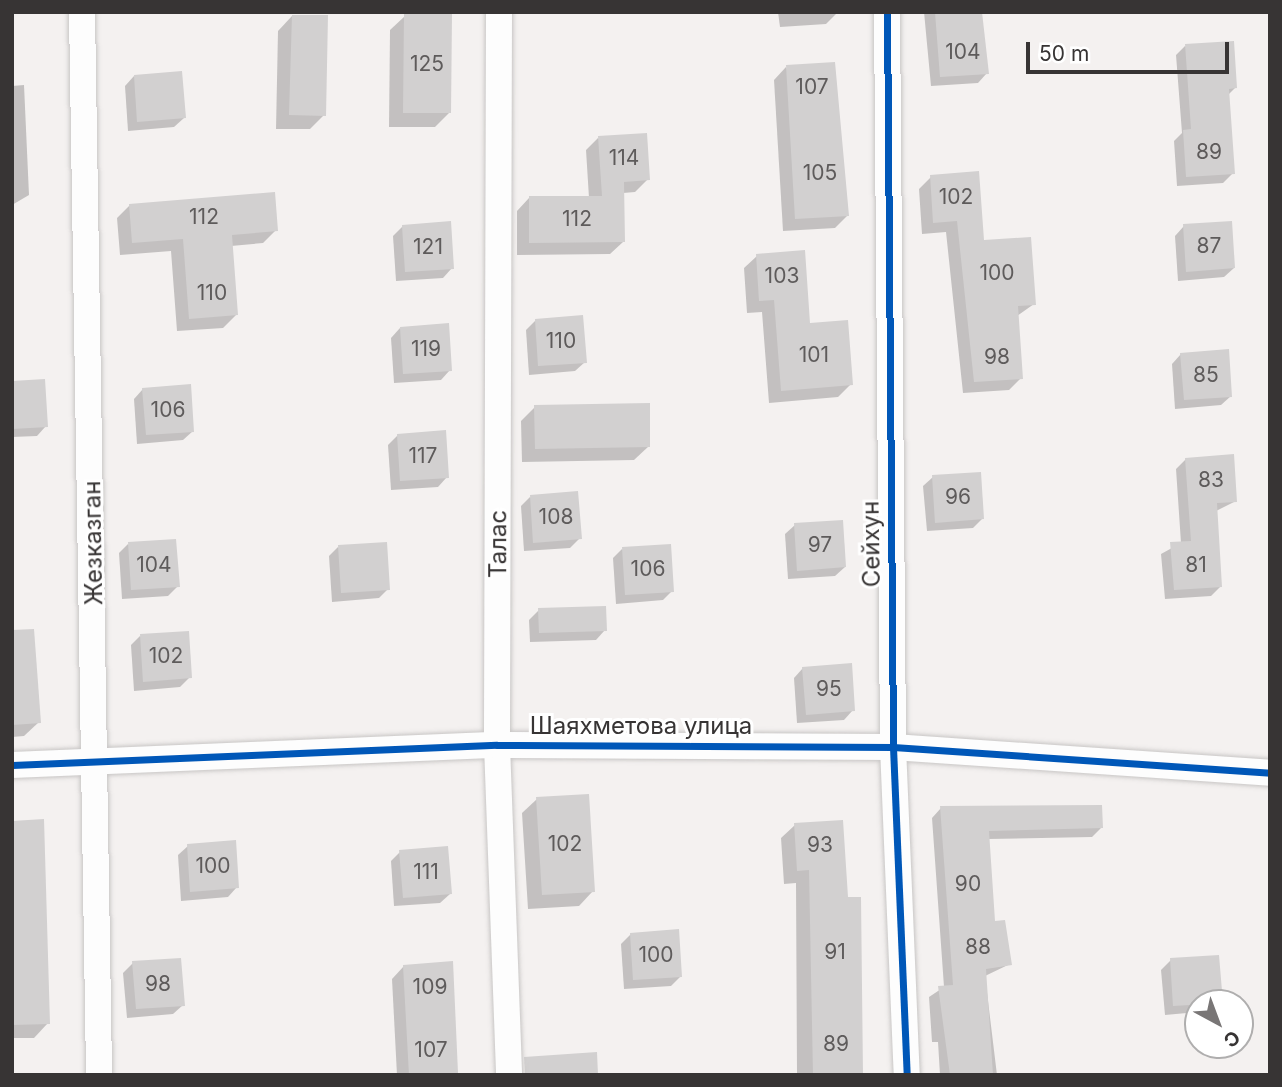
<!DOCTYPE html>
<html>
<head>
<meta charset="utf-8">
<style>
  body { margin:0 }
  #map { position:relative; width:1282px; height:1087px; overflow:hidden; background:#f4f1f0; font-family:Inter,sans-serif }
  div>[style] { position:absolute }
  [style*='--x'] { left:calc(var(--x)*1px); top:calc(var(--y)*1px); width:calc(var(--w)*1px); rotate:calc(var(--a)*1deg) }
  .shadow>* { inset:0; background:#0003 }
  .building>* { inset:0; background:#d2d0d0 }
  .roads { filter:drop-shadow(0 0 2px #c8c6c5) drop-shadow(0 0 2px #c8c6c5) }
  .street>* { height:26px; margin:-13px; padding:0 13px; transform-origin:13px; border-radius:13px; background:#fdfdfd }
  .cycleway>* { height:7px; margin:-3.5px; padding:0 3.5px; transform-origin:3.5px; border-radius:3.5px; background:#0057b8 }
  span { translate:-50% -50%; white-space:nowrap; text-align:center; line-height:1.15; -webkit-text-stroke:6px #fff; paint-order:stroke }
  .number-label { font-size:21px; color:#5e5b5b }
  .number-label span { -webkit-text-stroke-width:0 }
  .street-label { font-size:24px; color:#373434 }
  .frame { position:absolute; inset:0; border:14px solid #373434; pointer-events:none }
  .north { position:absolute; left:1184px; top:989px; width:70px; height:70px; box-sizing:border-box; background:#fff; border:2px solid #afaeae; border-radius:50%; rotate:139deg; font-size:19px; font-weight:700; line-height:28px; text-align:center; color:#373434 }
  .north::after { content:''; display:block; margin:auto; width:24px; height:32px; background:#797676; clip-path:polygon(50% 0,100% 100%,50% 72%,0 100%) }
  .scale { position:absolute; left:1026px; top:42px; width:203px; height:32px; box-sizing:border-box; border:4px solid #373434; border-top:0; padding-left:9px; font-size:21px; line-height:24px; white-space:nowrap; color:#373434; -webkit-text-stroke:5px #fff; paint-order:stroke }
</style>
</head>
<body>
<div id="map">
  <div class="shadow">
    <i style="clip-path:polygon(778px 12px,836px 12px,836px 14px,826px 24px,780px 27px)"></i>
    <i style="clip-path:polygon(924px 12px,981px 12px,987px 73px,978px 83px,931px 86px)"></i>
    <i style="clip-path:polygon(292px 16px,324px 115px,310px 129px,276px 129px,278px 31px)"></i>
    <i style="clip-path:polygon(405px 16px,449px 113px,435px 127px,389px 127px,390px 30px)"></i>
    <i style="clip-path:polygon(1185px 46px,1235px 88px,1227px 96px,1233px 173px,1223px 183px,1177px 186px,1174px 141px,1182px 133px,1176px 55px)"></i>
    <i style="clip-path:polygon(786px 67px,847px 216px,835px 228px,783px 231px,774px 80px)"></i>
    <i style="clip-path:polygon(134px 76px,184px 118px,174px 127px,128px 131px,125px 86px)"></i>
    <i style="clip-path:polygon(24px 85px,29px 195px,12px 205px,12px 86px)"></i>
    <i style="clip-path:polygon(598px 138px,648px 179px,635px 192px,623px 193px,623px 242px,610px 254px,517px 255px,517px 211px,529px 198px,589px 198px,586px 150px)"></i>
    <i style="clip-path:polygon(931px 177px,1034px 304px,1017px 316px,1021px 378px,1009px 390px,963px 393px,946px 232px,922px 234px,919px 189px)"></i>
    <i style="clip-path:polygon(130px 205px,276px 230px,263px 243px,231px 246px,236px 315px,223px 328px,177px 331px,171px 251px,120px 255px,117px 218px)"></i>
    <i style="clip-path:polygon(403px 226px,452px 268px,443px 278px,396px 281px,393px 236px)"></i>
    <i style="clip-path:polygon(1184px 226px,1234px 268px,1224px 277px,1178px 281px,1175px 236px)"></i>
    <i style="clip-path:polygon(757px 256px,851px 384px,838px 397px,769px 403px,762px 312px,747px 313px,744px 268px)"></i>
    <i style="clip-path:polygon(536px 320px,585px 362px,575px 371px,529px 375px,526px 330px)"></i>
    <i style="clip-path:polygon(400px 328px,450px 370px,441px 380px,394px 383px,391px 338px)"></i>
    <i style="clip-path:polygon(1181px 354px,1231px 396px,1221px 405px,1175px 409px,1172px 364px)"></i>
    <i style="clip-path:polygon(12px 383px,46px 426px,37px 436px,12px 437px)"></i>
    <i style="clip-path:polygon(143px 389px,193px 431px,183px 440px,137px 444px,134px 399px)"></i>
    <i style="clip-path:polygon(535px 407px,649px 446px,634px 460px,522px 462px,521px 421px)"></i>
    <i style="clip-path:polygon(398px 435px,447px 477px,438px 487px,391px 490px,388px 445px)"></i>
    <i style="clip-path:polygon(1186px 459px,1236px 501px,1216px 511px,1221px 586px,1211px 596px,1165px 599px,1161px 554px,1181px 543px,1176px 469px)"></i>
    <i style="clip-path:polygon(933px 477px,982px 519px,973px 528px,927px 531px,923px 486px)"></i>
    <i style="clip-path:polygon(530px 497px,580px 538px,570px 548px,524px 551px,521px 506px)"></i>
    <i style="clip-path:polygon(795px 525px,845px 567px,835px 576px,788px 579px,785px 534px)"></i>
    <i style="clip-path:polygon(128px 544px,178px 586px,168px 596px,122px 599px,119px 553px)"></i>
    <i style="clip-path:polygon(338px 547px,388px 589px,379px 598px,332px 602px,329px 556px)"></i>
    <i style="clip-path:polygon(622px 549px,672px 591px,663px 600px,616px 604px,613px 558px)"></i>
    <i style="clip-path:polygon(539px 610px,605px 630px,596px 640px,530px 642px,529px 620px)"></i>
    <i style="clip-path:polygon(12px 632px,39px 722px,24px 736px,12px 737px)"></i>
    <i style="clip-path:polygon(140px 636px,190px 677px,180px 687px,134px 691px,131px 645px)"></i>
    <i style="clip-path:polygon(803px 668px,853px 710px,844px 720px,797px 723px,794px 678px)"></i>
    <i style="clip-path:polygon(537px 799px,593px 891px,579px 906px,528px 909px,522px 813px)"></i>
    <i style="clip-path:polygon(941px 808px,1101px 828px,1092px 837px,988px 839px,993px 923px,1010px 964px,985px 976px,997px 1075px,940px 1075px,938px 1042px,932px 1042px,929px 997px,944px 987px,932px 818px)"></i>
    <i style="clip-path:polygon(12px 822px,48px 1023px,34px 1038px,12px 1038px)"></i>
    <i style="clip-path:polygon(841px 822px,860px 1075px,797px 1075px,796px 883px,784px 884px,781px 838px,795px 825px)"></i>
    <i style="clip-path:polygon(188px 846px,237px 887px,228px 897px,181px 901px,178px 855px)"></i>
    <i style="clip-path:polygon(400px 852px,450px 894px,440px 903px,394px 906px,391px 861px)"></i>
    <i style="clip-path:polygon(631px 934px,681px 976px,671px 986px,624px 989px,621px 944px)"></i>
    <i style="clip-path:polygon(1171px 960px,1198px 1003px,1198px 1012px,1165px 1015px,1161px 970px)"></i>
    <i style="clip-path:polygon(133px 963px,183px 1005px,173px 1014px,127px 1018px,123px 973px)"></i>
    <i style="clip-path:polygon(404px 966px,456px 1072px,453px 1075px,397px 1075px,392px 979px)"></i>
  </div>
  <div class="building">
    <i style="clip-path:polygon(935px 12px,982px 12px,989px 74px,940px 77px)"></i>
    <i style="clip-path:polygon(404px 14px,452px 14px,451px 113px,403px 113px)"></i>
    <i style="clip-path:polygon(292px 15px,328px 15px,326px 116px,289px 115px)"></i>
    <i style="clip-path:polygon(1234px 41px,1237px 88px,1229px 89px,1235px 174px,1186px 177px,1183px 130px,1191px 129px,1185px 44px)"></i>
    <i style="clip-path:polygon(835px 62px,849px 216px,795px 219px,786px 65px)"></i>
    <i style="clip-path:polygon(182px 71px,186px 118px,137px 122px,134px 75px)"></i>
    <i style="clip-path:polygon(647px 133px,650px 180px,624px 182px,625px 242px,529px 243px,529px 196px,602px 196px,598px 136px)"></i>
    <i style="clip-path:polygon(979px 171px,984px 240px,1031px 237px,1036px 305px,1018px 306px,1023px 379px,974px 382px,957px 221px,933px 223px,930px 175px)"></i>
    <i style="clip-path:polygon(275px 192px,278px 231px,232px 235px,238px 315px,189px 319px,183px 239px,132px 243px,129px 204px)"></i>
    <i style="clip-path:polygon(451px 221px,454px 269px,405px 272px,402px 225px)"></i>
    <i style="clip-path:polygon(1232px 221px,1235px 268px,1186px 272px,1183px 224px)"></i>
    <i style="clip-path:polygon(805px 250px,810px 323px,848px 320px,853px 385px,781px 391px,774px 300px,759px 301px,756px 254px)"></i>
    <i style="clip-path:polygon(583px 315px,587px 363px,538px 366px,535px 319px)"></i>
    <i style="clip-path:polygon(449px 323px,452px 371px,403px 374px,400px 327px)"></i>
    <i style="clip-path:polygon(1229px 349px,1232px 397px,1184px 400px,1180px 353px)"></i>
    <i style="clip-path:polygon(45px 379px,48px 427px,12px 429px,12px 381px)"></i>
    <i style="clip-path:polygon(191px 384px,194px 432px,146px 435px,142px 388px)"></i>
    <i style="clip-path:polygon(650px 403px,650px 447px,535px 449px,534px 405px)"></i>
    <i style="clip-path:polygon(446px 430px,449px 478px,400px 481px,397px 434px)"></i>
    <i style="clip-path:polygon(1234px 454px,1237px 502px,1217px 503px,1222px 587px,1174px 590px,1170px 542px,1191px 541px,1185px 458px)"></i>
    <i style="clip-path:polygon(981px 472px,984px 519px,935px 523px,932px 475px)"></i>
    <i style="clip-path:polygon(578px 491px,582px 539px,533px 543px,530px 495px)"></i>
    <i style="clip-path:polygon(843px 520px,846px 567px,797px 571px,794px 523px)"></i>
    <i style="clip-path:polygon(176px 539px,180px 587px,131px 590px,128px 542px)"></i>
    <i style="clip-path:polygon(387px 542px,390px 590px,341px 593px,338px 545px)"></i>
    <i style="clip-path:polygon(671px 544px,674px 592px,625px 595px,622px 547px)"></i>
    <i style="clip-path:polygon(606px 606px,607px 631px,539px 633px,538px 608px)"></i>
    <i style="clip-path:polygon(34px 629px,41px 723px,12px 725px,12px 630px)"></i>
    <i style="clip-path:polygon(189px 631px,192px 678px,143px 682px,140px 634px)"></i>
    <i style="clip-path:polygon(852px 663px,855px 711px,806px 715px,802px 667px)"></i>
    <i style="clip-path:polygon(589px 794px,595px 892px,542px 895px,536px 797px)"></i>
    <i style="clip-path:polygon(1102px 805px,1103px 828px,989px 831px,995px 921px,1005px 920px,1012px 965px,986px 969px,993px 1075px,950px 1075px,938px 986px,953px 985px,940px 806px)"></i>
    <i style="clip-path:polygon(44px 819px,50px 1024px,12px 1025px,12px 821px)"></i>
    <i style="clip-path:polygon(843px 820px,848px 897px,861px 897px,863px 1075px,813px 1075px,809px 870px,797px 871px,794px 823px)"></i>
    <i style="clip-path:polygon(236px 840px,239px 888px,190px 892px,187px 844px)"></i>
    <i style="clip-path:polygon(448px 846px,452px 894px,403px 898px,399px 850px)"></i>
    <i style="clip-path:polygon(679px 929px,682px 977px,633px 980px,630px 933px)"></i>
    <i style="clip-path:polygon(1219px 955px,1223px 1003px,1173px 1006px,1170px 958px)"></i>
    <i style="clip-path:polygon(181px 958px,185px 1006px,136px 1009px,132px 961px)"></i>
    <i style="clip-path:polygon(453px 961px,458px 1073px,409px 1075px,403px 965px)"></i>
    <i style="clip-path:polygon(597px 1052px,598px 1075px,525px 1075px,524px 1057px)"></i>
  </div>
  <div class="roads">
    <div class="street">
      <i style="--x:82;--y:12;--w:1063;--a:89.08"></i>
      <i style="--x:499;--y:12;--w:733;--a:90.16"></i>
      <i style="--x:497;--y:745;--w:330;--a:87.9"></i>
      <i style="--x:887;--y:12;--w:735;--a:89.53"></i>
      <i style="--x:893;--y:747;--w:328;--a:87.6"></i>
      <i style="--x:12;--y:765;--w:485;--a:-2.4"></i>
      <i style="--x:497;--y:745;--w:396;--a:0.3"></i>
      <i style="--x:893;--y:747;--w:378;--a:3.9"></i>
    </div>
  </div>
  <div class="cycleway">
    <i style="--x:887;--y:12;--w:735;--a:89.53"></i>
    <i style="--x:893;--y:747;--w:328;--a:87.6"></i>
    <i style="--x:12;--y:765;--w:485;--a:-2.4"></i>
    <i style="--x:497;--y:745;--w:396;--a:0.3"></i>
    <i style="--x:893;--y:747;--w:378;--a:3.9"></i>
  </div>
  <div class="number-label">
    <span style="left:963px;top:52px">104</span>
    <span style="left:427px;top:64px">125</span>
    <span style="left:812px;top:87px">107</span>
    <span style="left:1209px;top:152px">89</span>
    <span style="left:624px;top:158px">114</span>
    <span style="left:820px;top:173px">105</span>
    <span style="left:956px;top:197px">102</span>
    <span style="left:204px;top:217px">112</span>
    <span style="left:577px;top:219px">112</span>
    <span style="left:1209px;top:246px">87</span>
    <span style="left:428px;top:247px">121</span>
    <span style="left:997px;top:273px">100</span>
    <span style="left:782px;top:276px">103</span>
    <span style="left:212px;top:293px">110</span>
    <span style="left:561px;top:341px">110</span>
    <span style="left:426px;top:349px">119</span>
    <span style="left:814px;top:355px">101</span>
    <span style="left:997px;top:357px">98</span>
    <span style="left:1206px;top:375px">85</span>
    <span style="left:168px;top:410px">106</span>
    <span style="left:423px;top:456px">117</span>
    <span style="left:1211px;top:480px">83</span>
    <span style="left:958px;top:497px">96</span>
    <span style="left:556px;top:517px">108</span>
    <span style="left:820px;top:545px">97</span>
    <span style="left:154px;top:565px">104</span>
    <span style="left:1196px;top:565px">81</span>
    <span style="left:648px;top:569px">106</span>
    <span style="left:166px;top:656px">102</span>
    <span style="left:829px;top:689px">95</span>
    <span style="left:565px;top:844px">102</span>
    <span style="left:820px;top:845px">93</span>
    <span style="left:213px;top:866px">100</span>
    <span style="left:426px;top:872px">111</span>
    <span style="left:968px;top:884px">90</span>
    <span style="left:978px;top:947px">88</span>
    <span style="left:835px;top:952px">91</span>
    <span style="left:656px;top:955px">100</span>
    <span style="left:158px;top:984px">98</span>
    <span style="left:430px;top:987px">109</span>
    <span style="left:836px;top:1044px">89</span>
    <span style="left:431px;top:1050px">107</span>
  </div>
  <div class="street-label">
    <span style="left:93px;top:543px;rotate:-91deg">Жезказган</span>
    <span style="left:498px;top:544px;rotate:-90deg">Талас</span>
    <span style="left:871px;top:544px;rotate:-91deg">Сейхун</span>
    <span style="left:641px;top:726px">Шаяхметова улица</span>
  </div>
  <div class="frame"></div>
  <div class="north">С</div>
  <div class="scale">50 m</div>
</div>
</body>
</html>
